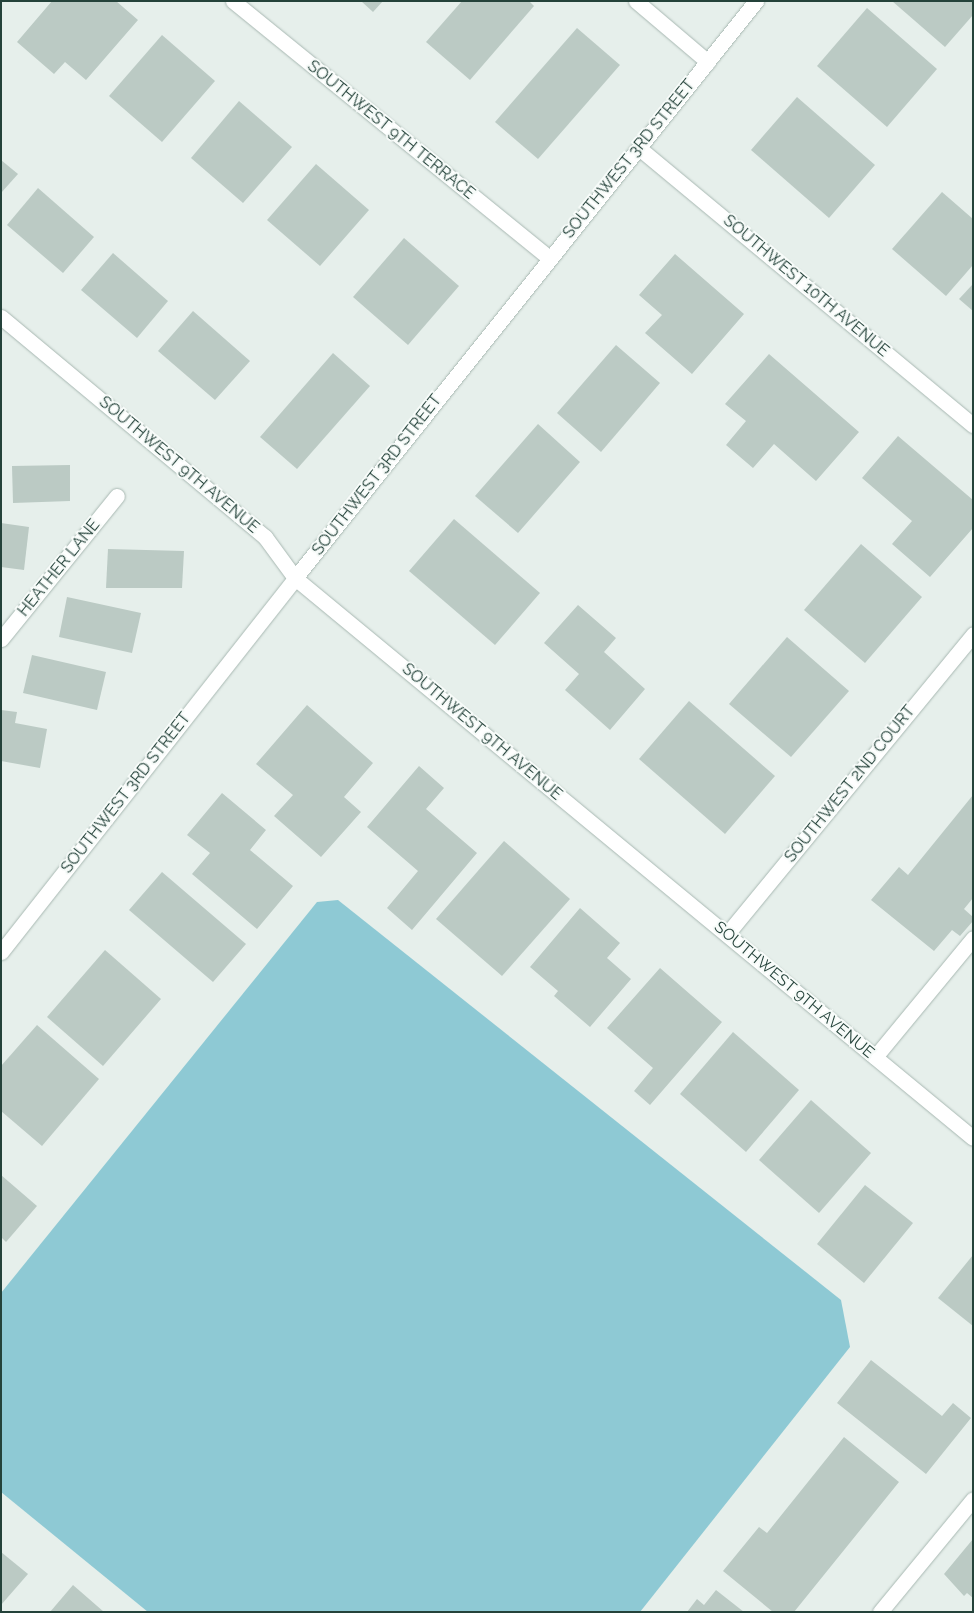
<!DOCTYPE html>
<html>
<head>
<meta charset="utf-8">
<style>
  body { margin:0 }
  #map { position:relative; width:974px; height:1613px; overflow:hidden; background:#e6efeb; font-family:Raleway,sans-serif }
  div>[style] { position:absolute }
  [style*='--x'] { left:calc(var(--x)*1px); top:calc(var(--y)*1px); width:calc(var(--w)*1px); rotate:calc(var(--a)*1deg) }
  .water>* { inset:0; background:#8ec9d4 }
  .building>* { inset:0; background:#bbcac4 }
  .roads { filter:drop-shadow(0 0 1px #a8b8b2) drop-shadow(0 0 1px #a8b8b2) }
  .service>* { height:15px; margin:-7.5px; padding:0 7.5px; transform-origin:7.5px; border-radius:7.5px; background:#fff }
  .minor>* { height:15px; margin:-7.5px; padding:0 7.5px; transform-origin:7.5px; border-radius:7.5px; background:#fff }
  span { translate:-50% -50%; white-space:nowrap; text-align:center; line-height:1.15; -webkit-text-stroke:4px #f7fbf9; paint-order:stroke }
  .street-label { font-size:16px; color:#24423a }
  .frame { position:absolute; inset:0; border:2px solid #24423a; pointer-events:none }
</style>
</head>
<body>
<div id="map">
  <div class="water">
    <i style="clip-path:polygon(338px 900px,841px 1300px,850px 1347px,640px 1612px,148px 1612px,1px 1492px,1px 1293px,317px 902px)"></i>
  </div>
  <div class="building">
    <i style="clip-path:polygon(52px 1px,116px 1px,138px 20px,86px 80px,65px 62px,54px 74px,17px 42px)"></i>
    <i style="clip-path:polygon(361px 1px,383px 1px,373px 12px)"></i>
    <i style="clip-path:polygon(462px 1px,529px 1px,534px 6px,470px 80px,426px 42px)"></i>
    <i style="clip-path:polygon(892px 1px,973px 1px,973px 15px,945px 47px)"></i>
    <i style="clip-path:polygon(867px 8px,937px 69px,887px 127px,817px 66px)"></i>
    <i style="clip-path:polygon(577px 28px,620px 65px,538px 159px,495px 122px)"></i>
    <i style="clip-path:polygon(162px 35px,215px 81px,162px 142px,109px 96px)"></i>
    <i style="clip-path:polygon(797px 97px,875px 165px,829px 218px,751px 150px)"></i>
    <i style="clip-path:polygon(239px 101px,292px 147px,243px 203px,191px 158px)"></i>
    <i style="clip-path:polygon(1px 160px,18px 174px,1px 193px)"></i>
    <i style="clip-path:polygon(316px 164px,369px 210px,320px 266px,267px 220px)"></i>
    <i style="clip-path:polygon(38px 188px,94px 237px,63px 273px,7px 225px)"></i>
    <i style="clip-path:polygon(942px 192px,973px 219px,973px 265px,946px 296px,892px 249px)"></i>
    <i style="clip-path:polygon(404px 238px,459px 286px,408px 345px,353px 297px)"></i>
    <i style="clip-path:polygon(113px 253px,168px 301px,137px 338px,81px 290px)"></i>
    <i style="clip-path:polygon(675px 254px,744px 314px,692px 374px,645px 333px,662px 315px,639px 295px)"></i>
    <i style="clip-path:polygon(973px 284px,973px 311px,959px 299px)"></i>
    <i style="clip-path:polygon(193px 311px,250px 361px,215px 400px,158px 351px)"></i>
    <i style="clip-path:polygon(616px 345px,660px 383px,601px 452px,557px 413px)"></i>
    <i style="clip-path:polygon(333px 353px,370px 386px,297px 469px,260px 437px)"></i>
    <i style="clip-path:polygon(769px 354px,859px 432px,816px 481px,774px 444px,753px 468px,726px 445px,746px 421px,725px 404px)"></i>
    <i style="clip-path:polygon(538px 424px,580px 462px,518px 533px,475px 496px)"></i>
    <i style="clip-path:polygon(898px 436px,973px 500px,973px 528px,930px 577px,892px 544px,912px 521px,862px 478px)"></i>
    <i style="clip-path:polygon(70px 465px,70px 501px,13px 503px,12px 466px)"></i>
    <i style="clip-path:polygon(454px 519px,540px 593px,495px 645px,409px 571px)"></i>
    <i style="clip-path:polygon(1px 523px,29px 527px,24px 570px,1px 567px)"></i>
    <i style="clip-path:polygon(861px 544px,922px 597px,865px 663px,804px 610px)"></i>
    <i style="clip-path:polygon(108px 549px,184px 551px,182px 588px,106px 588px)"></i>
    <i style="clip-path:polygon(67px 597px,141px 613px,132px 653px,59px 637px)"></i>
    <i style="clip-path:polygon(578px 605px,616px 638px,604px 652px,645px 689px,610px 730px,565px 690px,579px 674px,544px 643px)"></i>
    <i style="clip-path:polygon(787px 637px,849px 691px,791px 757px,729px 704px)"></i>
    <i style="clip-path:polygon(32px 655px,106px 672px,97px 710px,23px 693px)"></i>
    <i style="clip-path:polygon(689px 701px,775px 776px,725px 834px,639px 759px)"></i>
    <i style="clip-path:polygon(307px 705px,373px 763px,344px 797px,361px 812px,321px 857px,274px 816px,293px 795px,256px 764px)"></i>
    <i style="clip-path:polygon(1px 710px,17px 712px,15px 723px,47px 729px,40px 768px,1px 761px)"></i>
    <i style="clip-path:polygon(419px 766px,444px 788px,426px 809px,477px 853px,412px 930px,387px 908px,418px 871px,367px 827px)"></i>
    <i style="clip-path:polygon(222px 793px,266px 830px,250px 850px,293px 886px,257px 929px,192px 874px,210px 853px,187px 835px)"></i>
    <i style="clip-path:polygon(973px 795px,973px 898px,964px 909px,973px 917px,973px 921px,960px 936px,952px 930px,934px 951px,871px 900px,899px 867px,908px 875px)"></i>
    <i style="clip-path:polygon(504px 841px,570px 899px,502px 976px,436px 919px)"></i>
    <i style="clip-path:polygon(162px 872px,246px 944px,213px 982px,129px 910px)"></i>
    <i style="clip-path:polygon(580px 908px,620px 943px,607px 958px,631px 979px,590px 1027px,554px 996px,558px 991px,530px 967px)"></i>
    <i style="clip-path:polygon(105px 950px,161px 999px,103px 1066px,47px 1017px)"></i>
    <i style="clip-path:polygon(660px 968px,722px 1022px,650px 1105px,634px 1091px,653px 1068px,607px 1028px)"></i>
    <i style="clip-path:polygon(37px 1025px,99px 1079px,42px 1146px,1px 1111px,1px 1066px)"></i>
    <i style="clip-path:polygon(733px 1032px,799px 1090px,746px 1152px,680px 1094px)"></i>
    <i style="clip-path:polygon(811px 1100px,871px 1153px,819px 1213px,759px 1160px)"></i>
    <i style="clip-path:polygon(1px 1175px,37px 1206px,6px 1242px,1px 1237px)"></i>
    <i style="clip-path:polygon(865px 1185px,913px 1223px,864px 1283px,817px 1244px)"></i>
    <i style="clip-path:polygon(973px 1255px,973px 1326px,938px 1298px)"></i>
    <i style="clip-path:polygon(871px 1360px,942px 1416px,953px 1403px,971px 1418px,926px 1474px,837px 1403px)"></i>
    <i style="clip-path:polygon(844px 1437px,899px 1482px,794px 1612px,773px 1612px,723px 1571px,759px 1527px,767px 1533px)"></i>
    <i style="clip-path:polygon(973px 1539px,973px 1598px,967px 1593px,964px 1596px,944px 1574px)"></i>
    <i style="clip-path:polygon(1px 1552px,28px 1574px,1px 1605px)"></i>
    <i style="clip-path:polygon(73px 1585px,104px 1612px,50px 1612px)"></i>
    <i style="clip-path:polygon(716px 1590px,744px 1612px,687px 1612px,697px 1599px,704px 1605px)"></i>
  </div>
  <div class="roads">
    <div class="service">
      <i style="--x:1;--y:639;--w:184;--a:-51"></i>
      <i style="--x:875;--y:1057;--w:154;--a:-50.5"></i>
    </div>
    <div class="minor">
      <i style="--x:233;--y:1;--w:407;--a:39.1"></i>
      <i style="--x:636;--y:1;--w:94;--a:40.3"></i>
      <i style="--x:639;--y:148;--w:434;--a:39.7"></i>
      <i style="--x:1;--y:317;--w:344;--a:39.8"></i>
      <i style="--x:265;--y:537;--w:51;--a:53.8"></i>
      <i style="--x:295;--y:578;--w:879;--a:39.56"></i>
      <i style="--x:727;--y:934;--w:388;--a:-50.6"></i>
      <i style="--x:1;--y:952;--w:476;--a:-51.8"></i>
      <i style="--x:295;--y:578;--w:739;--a:-51.38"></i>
      <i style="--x:880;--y:1612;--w:146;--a:-50.5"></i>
    </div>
  </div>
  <div class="street-label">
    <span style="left:391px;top:130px;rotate:39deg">SOUTHWEST 9TH TERRACE</span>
    <span style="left:629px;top:159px;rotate:-51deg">SOUTHWEST 3RD STREET</span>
    <span style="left:806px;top:286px;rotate:40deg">SOUTHWEST 10TH AVENUE</span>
    <span style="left:179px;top:465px;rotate:40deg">SOUTHWEST 9TH AVENUE</span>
    <span style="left:377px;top:475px;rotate:-52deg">SOUTHWEST 3RD STREET</span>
    <span style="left:59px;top:568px;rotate:-51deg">HEATHER LANE</span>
    <span style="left:482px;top:732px;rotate:40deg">SOUTHWEST 9TH AVENUE</span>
    <span style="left:850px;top:784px;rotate:-51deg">SOUTHWEST 2ND COURT</span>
    <span style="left:126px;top:793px;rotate:-52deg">SOUTHWEST 3RD STREET</span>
    <span style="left:794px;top:990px;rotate:40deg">SOUTHWEST 9TH AVENUE</span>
  </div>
  <div class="frame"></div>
</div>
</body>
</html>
